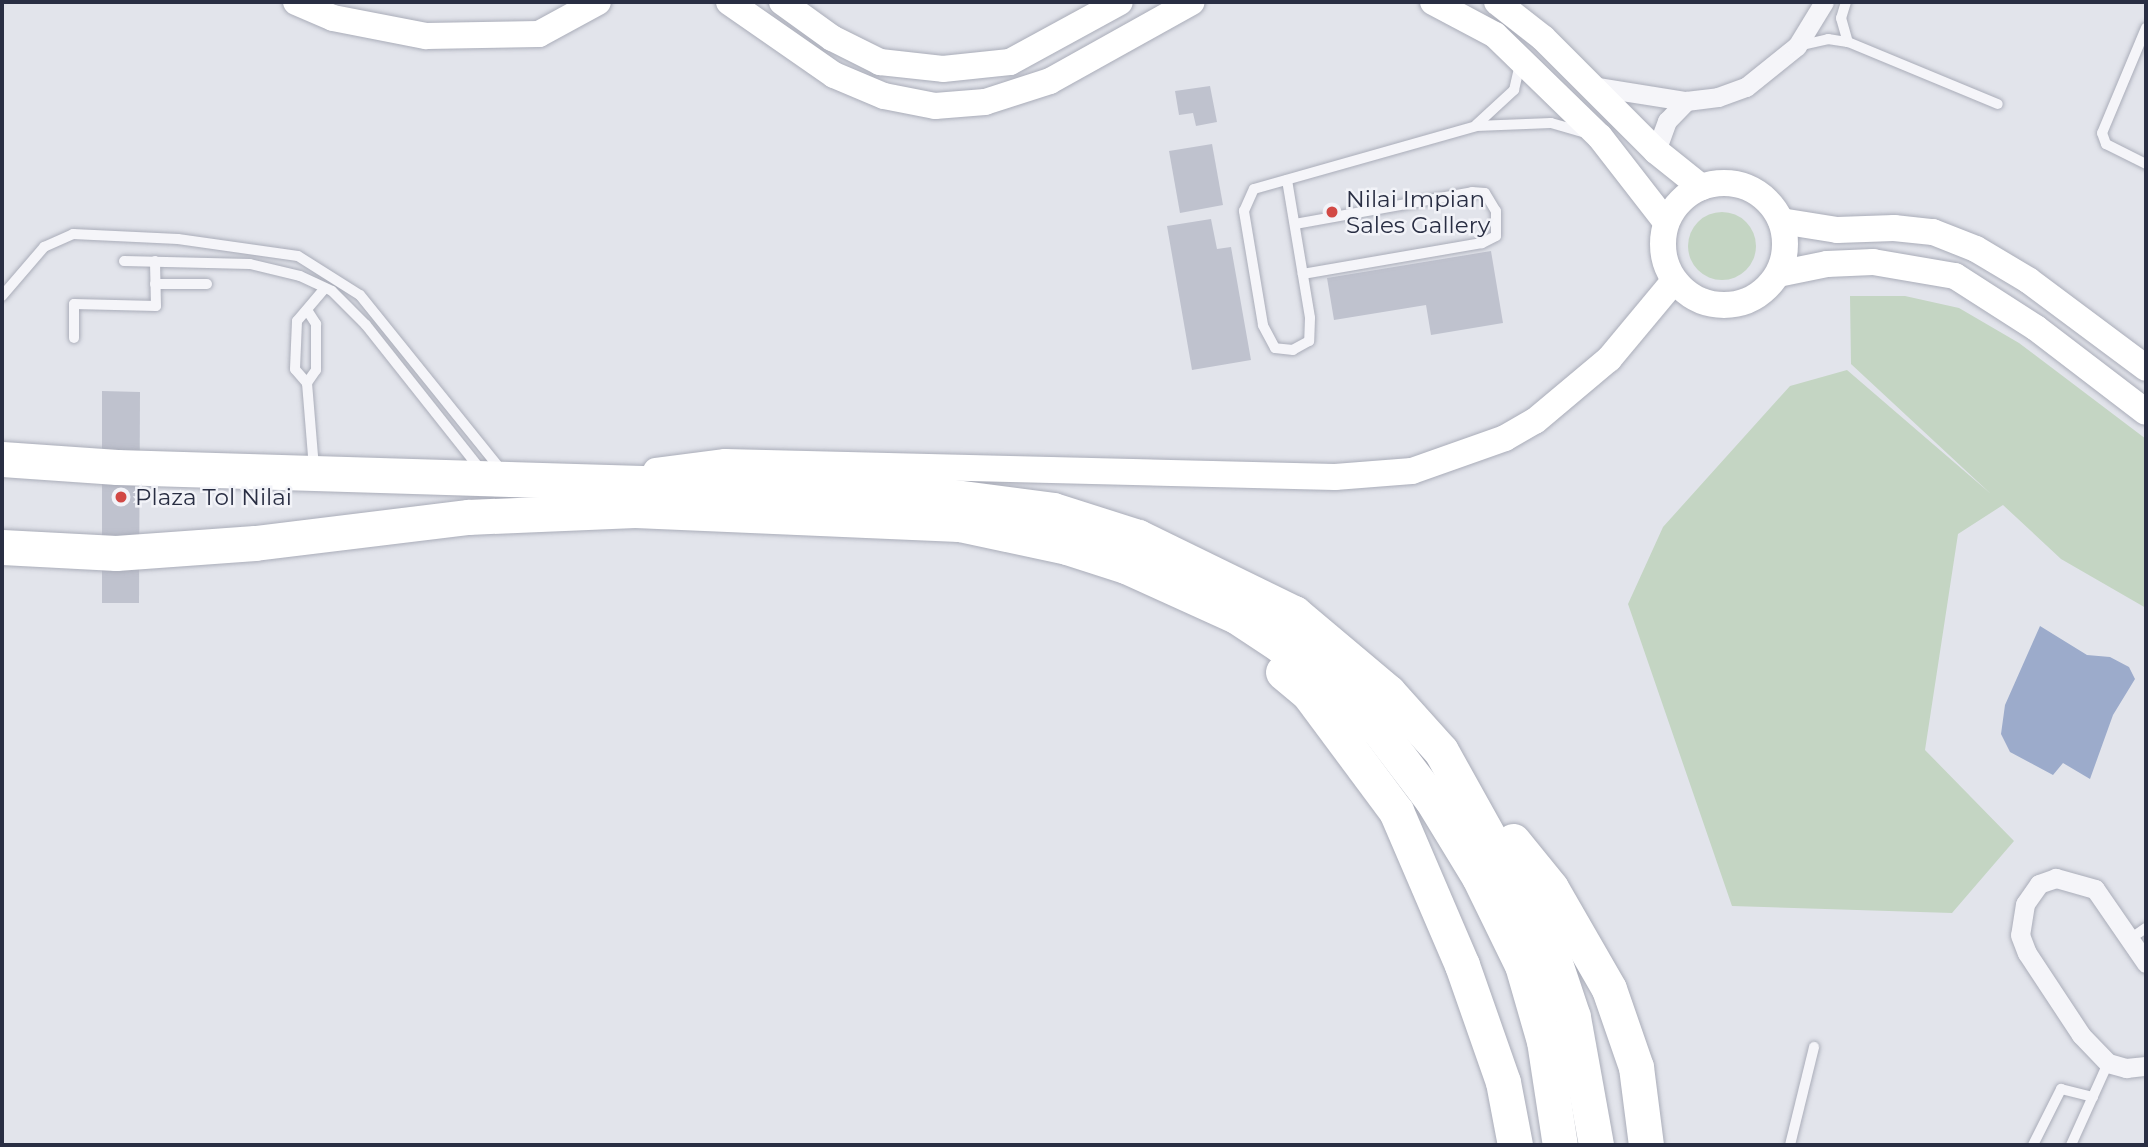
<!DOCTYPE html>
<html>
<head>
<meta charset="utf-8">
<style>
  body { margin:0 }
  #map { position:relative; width:2148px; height:1147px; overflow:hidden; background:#e2e4eb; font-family:Montserrat,sans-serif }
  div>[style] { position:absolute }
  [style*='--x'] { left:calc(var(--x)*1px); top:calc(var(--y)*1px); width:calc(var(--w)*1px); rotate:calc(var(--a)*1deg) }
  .green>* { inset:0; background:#c4d5c3 }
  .round { border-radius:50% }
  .water>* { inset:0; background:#9cabcb }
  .building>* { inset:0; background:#bfc2ce }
  .roads { filter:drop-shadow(0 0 2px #aaadb9) drop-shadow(0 0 2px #aaadb9) }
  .lane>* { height:10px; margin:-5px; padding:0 5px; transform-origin:5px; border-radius:5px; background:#f5f5f9 }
  .street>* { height:19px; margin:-9.5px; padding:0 9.5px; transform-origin:9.5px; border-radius:9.5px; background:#f5f5f9 }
  .secondary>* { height:26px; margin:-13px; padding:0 13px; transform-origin:13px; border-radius:13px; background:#fff }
  .secondary>.ring { margin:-13px; padding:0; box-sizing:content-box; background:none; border:26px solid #fff; border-radius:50% }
  .highway>* { height:35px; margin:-17.5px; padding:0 17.5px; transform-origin:17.5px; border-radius:17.5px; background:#fff }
  .dots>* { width:19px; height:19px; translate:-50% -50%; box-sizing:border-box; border:4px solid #f2f3f8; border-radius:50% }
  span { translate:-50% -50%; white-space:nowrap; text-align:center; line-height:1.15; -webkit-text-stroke:5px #f2f3f8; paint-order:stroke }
  .poi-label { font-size:23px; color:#292e43 }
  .left { translate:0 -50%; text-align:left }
  .frame { position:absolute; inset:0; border:4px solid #292e43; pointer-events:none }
</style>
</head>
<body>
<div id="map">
  <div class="green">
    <i class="round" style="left:1688px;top:212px;width:68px;height:68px"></i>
    <i style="clip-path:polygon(1850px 296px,1905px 296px,1959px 308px,2019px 343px,2146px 439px,2146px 608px,2061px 559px,2003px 505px,1958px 534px,1925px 750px,2014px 841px,1952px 913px,1732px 906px,1628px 604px,1663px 527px,1790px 386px,1847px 370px,1991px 494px,1851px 364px)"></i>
  </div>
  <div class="water">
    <i style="clip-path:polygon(2040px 626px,2087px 655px,2110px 657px,2129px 667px,2135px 679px,2113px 715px,2090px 779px,2063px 763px,2053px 775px,2010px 752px,2001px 734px,2005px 705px)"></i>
  </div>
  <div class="building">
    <i style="clip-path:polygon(1210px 86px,1217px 122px,1196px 126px,1193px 113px,1179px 115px,1175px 91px)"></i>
    <i style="clip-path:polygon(1212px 144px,1223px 205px,1180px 213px,1169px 151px)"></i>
    <i style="clip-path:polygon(1211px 219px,1217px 249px,1231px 247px,1251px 360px,1192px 370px,1167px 226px)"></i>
    <i style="clip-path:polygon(1491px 251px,1503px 323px,1431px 335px,1426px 305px,1334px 320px,1327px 278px)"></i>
    <i style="clip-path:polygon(102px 391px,140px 392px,139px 603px,102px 603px)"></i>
  </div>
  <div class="roads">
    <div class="lane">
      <i style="--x:1846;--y:2;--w:17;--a:107"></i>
      <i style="--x:1841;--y:18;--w:25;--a:74"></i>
      <i style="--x:2146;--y:28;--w:114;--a:112.7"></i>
      <i style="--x:2102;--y:133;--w:12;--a:70"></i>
      <i style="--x:2106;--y:144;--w:45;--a:26.6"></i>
      <i style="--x:1798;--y:46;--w:31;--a:-13"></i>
      <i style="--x:1828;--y:39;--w:20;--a:9"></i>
      <i style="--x:1848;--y:42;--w:162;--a:22.5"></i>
      <i style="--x:1476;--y:125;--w:52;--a:-42.6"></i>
      <i style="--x:1514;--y:90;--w:27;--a:-77"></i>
      <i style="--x:1287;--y:180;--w:140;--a:80.5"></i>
      <i style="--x:1310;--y:318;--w:23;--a:92"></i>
      <i style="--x:1309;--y:341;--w:18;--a:151"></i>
      <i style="--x:1293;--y:350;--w:18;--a:-174"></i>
      <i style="--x:1275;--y:348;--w:26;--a:-118"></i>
      <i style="--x:1263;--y:325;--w:116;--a:-99.5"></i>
      <i style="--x:1244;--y:211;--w:24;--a:-66"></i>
      <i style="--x:1254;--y:189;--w:231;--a:-15.8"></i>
      <i style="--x:1476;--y:126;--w:75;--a:-2.3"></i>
      <i style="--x:1551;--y:123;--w:36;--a:16"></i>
      <i style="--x:1295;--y:224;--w:180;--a:-10.2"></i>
      <i style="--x:1472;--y:192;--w:13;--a:4"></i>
      <i style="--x:1485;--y:193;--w:21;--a:59"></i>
      <i style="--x:1496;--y:211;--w:25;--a:90"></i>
      <i style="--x:1496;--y:236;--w:16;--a:153"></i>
      <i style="--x:1482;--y:243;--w:182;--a:170.2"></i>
      <i style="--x:124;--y:261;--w:126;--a:1.4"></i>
      <i style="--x:250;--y:264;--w:51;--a:13.5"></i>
      <i style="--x:300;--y:276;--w:35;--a:25"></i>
      <i style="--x:332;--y:291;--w:48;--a:45"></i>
      <i style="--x:366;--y:325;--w:184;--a:51.6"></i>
      <i style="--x:155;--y:284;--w:52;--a:0"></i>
      <i style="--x:2;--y:296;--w:65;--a:-49.4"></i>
      <i style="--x:44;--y:247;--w:32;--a:-24"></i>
      <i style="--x:73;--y:234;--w:105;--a:2.7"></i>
      <i style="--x:178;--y:239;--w:121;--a:8.1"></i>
      <i style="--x:298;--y:256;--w:73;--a:32.2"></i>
      <i style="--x:360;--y:295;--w:225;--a:51.1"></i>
      <i style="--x:307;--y:310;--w:17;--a:57"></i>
      <i style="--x:316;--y:324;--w:46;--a:90"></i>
      <i style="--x:316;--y:370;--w:16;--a:125"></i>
      <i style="--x:74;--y:338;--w:34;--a:-90"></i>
      <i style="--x:74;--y:304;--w:82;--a:1.4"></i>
      <i style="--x:156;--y:306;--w:45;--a:-91.3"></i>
      <i style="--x:314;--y:468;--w:85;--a:-94.7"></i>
      <i style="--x:307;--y:383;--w:18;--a:-131"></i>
      <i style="--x:295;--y:369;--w:48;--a:-87.6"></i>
      <i style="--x:297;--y:321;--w:43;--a:-49.7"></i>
      <i style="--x:2130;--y:939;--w:19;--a:-35"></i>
      <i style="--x:1790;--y:1145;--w:101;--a:-76.2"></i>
      <i style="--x:2033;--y:1145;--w:63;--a:-63.4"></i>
      <i style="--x:2061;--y:1089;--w:33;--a:14"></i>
      <i style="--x:2071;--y:1145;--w:90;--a:-65.7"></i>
    </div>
    <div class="street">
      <i style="--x:1591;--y:86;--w:96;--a:9"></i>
      <i style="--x:1686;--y:101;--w:32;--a:-7"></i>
      <i style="--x:1718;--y:97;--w:30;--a:-20"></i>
      <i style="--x:1746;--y:87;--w:65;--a:-38.8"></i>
      <i style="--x:1797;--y:46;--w:52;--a:-58.5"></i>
      <i style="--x:1656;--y:151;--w:32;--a:-70"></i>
      <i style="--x:1667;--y:121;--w:28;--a:-46"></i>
      <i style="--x:2146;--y:963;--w:90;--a:-124.6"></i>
      <i style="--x:2095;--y:889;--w:41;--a:-164.2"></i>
      <i style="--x:2056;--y:878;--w:18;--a:161"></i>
      <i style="--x:2039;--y:884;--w:24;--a:125"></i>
      <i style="--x:2025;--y:904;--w:31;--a:99"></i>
      <i style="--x:2020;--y:935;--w:19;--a:69"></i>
      <i style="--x:2027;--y:953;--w:98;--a:56.6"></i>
      <i style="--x:2081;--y:1035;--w:39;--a:46"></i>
      <i style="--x:2108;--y:1063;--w:19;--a:16"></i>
      <i style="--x:2126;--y:1068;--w:20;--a:-6"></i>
    </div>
    <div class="secondary">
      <i style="--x:296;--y:2;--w:40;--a:23.4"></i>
      <i style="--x:333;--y:18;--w:95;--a:11"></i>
      <i style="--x:426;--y:36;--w:113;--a:-1"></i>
      <i style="--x:539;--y:34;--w:67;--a:-28.5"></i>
      <i style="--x:729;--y:2;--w:128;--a:34.8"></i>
      <i style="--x:834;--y:75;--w:54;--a:22.8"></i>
      <i style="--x:884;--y:96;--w:52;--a:11.1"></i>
      <i style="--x:935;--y:106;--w:50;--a:-4.6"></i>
      <i style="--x:985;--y:102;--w:68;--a:-17.9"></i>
      <i style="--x:1050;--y:81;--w:162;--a:-29.1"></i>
      <i style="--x:782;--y:2;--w:62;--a:35.8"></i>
      <i style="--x:832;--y:38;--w:54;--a:26.6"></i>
      <i style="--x:880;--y:62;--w:63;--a:6.3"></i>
      <i style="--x:943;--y:69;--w:67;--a:-6"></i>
      <i style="--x:1010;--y:62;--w:125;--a:-28.6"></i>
      <i style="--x:1433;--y:2;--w:70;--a:28"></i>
      <i style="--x:1495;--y:35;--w:146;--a:44.2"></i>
      <i style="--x:1600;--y:137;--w:108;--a:52.2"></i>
      <i style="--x:1497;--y:2;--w:58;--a:38"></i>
      <i style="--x:1543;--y:38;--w:160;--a:45"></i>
      <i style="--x:1656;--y:151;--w:58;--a:38.7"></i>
      <i class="ring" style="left:1663px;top:183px;width:96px;height:96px"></i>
      <i style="--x:1781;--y:221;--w:57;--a:9.1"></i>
      <i style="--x:1837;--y:230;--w:57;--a:-2"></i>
      <i style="--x:1894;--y:228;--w:39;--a:6"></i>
      <i style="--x:1933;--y:232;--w:46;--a:21.6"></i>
      <i style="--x:1976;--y:249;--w:61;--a:30.8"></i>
      <i style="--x:2028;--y:280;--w:147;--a:36.7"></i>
      <i style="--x:1778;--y:274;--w:50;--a:-11.5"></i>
      <i style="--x:1827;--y:264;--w:46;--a:-2.5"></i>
      <i style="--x:1873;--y:262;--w:83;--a:9.7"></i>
      <i style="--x:1955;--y:276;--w:96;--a:32.7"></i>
      <i style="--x:2036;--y:328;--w:138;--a:37.4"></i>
      <i style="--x:656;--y:471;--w:70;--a:-7.4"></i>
      <i style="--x:725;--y:462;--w:610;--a:1.41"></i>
      <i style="--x:1335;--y:477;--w:77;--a:-4.5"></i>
      <i style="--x:1412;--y:471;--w:99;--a:-19.5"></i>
      <i style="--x:1505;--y:438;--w:34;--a:-30"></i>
      <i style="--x:1535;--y:421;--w:97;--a:-40"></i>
      <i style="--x:1609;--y:359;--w:102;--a:-50.2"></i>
    </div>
    <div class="highway">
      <i style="--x:2;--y:459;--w:115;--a:4"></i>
      <i style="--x:117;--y:467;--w:792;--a:1.74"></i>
      <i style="--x:909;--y:491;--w:145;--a:7.5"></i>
      <i style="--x:1053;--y:510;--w:89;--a:17.6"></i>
      <i style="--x:1138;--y:537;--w:174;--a:26"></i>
      <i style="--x:1294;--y:613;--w:123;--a:40"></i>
      <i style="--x:1388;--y:692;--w:79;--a:48.1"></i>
      <i style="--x:1441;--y:751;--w:222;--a:60.9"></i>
      <i style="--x:1549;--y:945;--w:76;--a:71.6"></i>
      <i style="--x:1573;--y:1017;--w:130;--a:79.8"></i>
      <i style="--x:2;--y:547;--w:114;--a:3"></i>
      <i style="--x:116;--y:553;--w:139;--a:-4.1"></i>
      <i style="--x:255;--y:543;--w:215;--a:-7"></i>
      <i style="--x:468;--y:517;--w:167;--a:-2.4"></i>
      <i style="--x:635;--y:510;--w:324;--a:2.5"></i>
      <i style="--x:959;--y:524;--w:110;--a:12"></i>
      <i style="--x:1067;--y:547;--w:62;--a:17.9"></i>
      <i style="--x:1126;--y:566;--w:121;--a:24.4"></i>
      <i style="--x:1236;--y:616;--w:53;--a:33.4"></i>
      <i style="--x:1280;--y:645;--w:73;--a:37.2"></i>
      <i style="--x:1338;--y:689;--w:57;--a:45"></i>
      <i style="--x:1378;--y:729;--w:89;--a:52.7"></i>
      <i style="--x:1432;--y:800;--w:90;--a:58.6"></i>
      <i style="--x:1479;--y:877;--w:98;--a:64"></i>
      <i style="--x:1522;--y:965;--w:79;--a:73.9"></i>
      <i style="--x:1544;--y:1041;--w:105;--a:81.3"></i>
      <i style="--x:1283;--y:672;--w:34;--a:40"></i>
      <i style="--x:1309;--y:694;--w:146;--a:53.4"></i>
      <i style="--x:1396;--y:811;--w:168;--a:66.8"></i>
      <i style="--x:1462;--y:965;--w:124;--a:70.7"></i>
      <i style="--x:1503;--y:1082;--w:64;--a:79.2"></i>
      <i style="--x:1513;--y:841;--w:60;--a:51"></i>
      <i style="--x:1551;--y:888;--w:116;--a:60.1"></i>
      <i style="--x:1609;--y:989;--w:83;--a:70.9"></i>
      <i style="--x:1636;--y:1067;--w:79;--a:82.7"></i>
    </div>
  </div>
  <div class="dots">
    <i style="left:1332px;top:212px;background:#d24945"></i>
    <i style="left:121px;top:497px;background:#d24945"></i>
  </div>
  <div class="poi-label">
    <span class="left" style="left:1346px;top:212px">Nilai Impian<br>Sales Gallery</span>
    <span class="left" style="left:135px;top:497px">Plaza Tol Nilai</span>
  </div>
  <div class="frame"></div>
</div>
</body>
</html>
